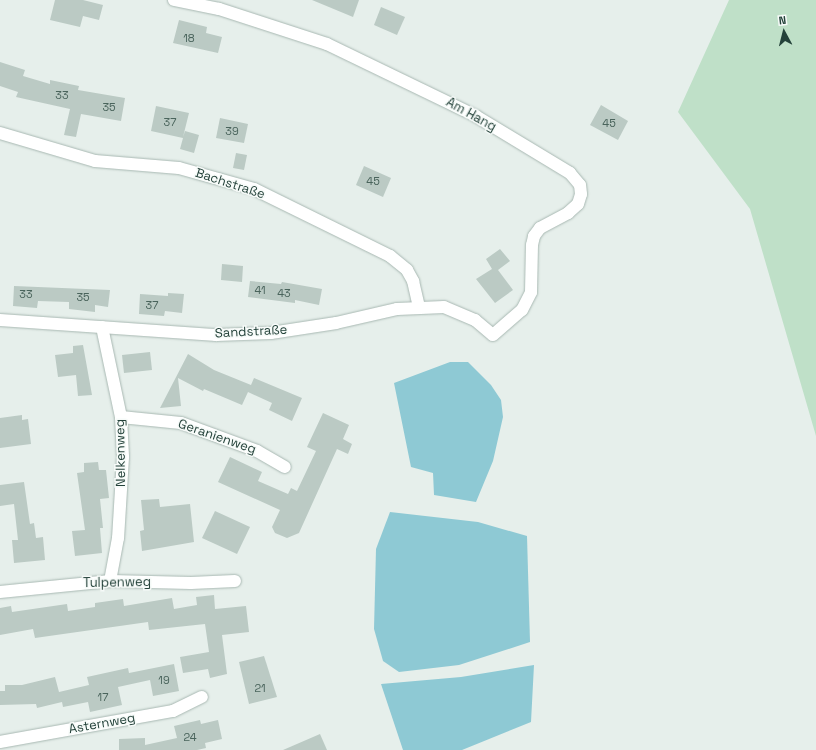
<!DOCTYPE html>
<html>
<head>
<meta charset="utf-8">
<style>
  body { margin:0 }
  #map { position:relative; width:816px; height:750px; overflow:hidden; background:#e6efeb; font-family:"Space Grotesk",sans-serif }
  div>[style] { position:absolute }
  [style*='--x'] { left:calc(var(--x)*1px); top:calc(var(--y)*1px); width:calc(var(--w)*1px); rotate:calc(var(--a)*1deg) }
  .green>* { inset:0; background:#bfe0c8 }
  .water>* { inset:0; background:#8ec9d4 }
  .building>* { inset:0; background:#bbcac4 }
  .roads { filter:drop-shadow(0 0 1px #a8b8b2) drop-shadow(0 0 1px #a8b8b2) }
  .minor>* { height:12px; margin:-6px; padding:0 6px; transform-origin:6px; border-radius:6px; background:#fff }
  span { translate:-50% -50%; white-space:nowrap; text-align:center; line-height:1.15; -webkit-text-stroke:3px #f7fbf9; paint-order:stroke }
  .number-label { font-size:11px; color:#4a645c }
  .number-label span { -webkit-text-stroke-width:0 }
  .street-label { font-size:13px; color:#24423a }
  .north { position:absolute; left:764px; top:12px; width:40px; height:40px; -webkit-text-stroke:3px #f7fbf9; paint-order:stroke; rotate:353deg; font-size:11px; font-weight:700; line-height:16px; text-align:center; color:#24423a }
  .north::after { content:''; display:block; margin:auto; width:14px; height:18px; background:#24423a; clip-path:polygon(50% 0,100% 100%,50% 72%,0 100%) }
</style>
</head>
<body>
<div id="map">
  <div class="green">
    <i style="clip-path:polygon(729px 0,816px 0,816px 436px,750px 209px,678px 112px)"></i>
  </div>
  <div class="water">
    <i style="clip-path:polygon(450px 362px,468px 362px,491px 385px,501px 400px,503px 417px,493px 461px,476px 502px,434px 495px,433px 473px,411px 467px,394px 383px)"></i>
    <i style="clip-path:polygon(390px 512px,478px 522px,527px 536px,530px 642px,459px 665px,399px 672px,383px 661px,374px 629px,376px 549px)"></i>
    <i style="clip-path:polygon(534px 665px,531px 722px,462px 750px,403px 750px,381px 684px,461px 677px)"></i>
  </div>
  <div class="building">
    <i style="clip-path:polygon(55px 0,83px 0,103px 5px,99px 20px,83px 16px,80px 27px,50px 20px)"></i>
    <i style="clip-path:polygon(312px 0,359px 0,353px 17px)"></i>
    <i style="clip-path:polygon(381px 7px,405px 17px,397px 35px,374px 25px)"></i>
    <i style="clip-path:polygon(179px 20px,207px 27px,206px 33px,222px 37px,218px 53px,173px 43px)"></i>
    <i style="clip-path:polygon(0 62px,25px 70px,23px 76px,50px 84px,50px 80px,79px 86px,78px 90px,125px 98px,121px 121px,81px 114px,76px 137px,64px 135px,70px 109px,16px 97px,18px 92px,0 86px)"></i>
    <i style="clip-path:polygon(601px 105px,628px 121px,618px 140px,590px 125px)"></i>
    <i style="clip-path:polygon(156px 106px,189px 113px,183px 137px,185px 131px,199px 135px,194px 153px,180px 149px,183px 138px,151px 131px)"></i>
    <i style="clip-path:polygon(220px 118px,248px 124px,244px 143px,216px 138px)"></i>
    <i style="clip-path:polygon(236px 153px,247px 155px,244px 170px,233px 168px)"></i>
    <i style="clip-path:polygon(364px 166px,391px 178px,383px 197px,356px 185px)"></i>
    <i style="clip-path:polygon(500px 249px,510px 261px,498px 270px,513px 290px,495px 303px,476px 279px,492px 269px,486px 259px)"></i>
    <i style="clip-path:polygon(222px 264px,243px 266px,242px 282px,221px 280px)"></i>
    <i style="clip-path:polygon(250px 281px,281px 284px,282px 282px,322px 289px,319px 305px,295px 300px,295px 303px,248px 297px)"></i>
    <i style="clip-path:polygon(14px 286px,110px 290px,108px 307px,95px 305px,95px 312px,69px 309px,69px 302px,38px 301px,37px 308px,13px 306px)"></i>
    <i style="clip-path:polygon(168px 293px,184px 294px,182px 313px,165px 311px,164px 316px,139px 314px,140px 294px,168px 296px)"></i>
    <i style="clip-path:polygon(83px 345px,92px 395px,78px 396px,76px 375px,58px 377px,55px 355px,73px 353px,73px 346px)"></i>
    <i style="clip-path:polygon(150px 352px,152px 370px,124px 373px,122px 355px)"></i>
    <i style="clip-path:polygon(188px 354px,214px 370px,251px 385px,254px 378px,302px 398px,292px 421px,269px 410px,272px 403px,248px 392px,242px 405px,204px 389px,203px 391px,178px 378px,181px 406px,160px 408px)"></i>
    <i style="clip-path:polygon(323px 413px,349px 425px,343px 439px,352px 444px,348px 454px,337px 449px,299px 533px,287px 538px,275px 533px,272px 527px,280px 510px,218px 482px,230px 457px,262px 472px,258px 481px,288px 494px,291px 488px,297px 491px,316px 451px,307px 447px)"></i>
    <i style="clip-path:polygon(22px 415px,22px 420px,28px 419px,31px 444px,0 448px,0 418px)"></i>
    <i style="clip-path:polygon(98px 462px,99px 470px,106px 470px,109px 498px,100px 499px,103px 528px,100px 528px,102px 553px,75px 556px,72px 531px,85px 530px,77px 473px,84px 472px,84px 463px)"></i>
    <i style="clip-path:polygon(24px 482px,30px 524px,34px 523px,36px 538px,43px 537px,45px 560px,14px 563px,12px 540px,18px 540px,14px 504px,0 506px,0 485px)"></i>
    <i style="clip-path:polygon(159px 499px,160px 507px,190px 504px,194px 542px,142px 551px,140px 531px,144px 530px,141px 500px)"></i>
    <i style="clip-path:polygon(215px 511px,250px 527px,237px 554px,202px 538px)"></i>
    <i style="clip-path:polygon(214px 595px,215px 609px,246px 606px,249px 632px,222px 635px,227px 674px,210px 678px,208px 669px,183px 673px,180px 657px,209px 652px,205px 624px,149px 630px,148px 622px,35px 638px,33px 629px,0 635px,0 608px,11px 606px,12px 612px,67px 604px,68px 611px,95px 607px,95px 603px,123px 599px,124px 606px,172px 598px,174px 609px,197px 605px,196px 597px)"></i>
    <i style="clip-path:polygon(264px 656px,277px 697px,249px 704px,239px 662px)"></i>
    <i style="clip-path:polygon(174px 664px,179px 691px,153px 696px,150px 680px,118px 687px,122px 705px,90px 712px,88px 702px,63px 707px,62px 702px,37px 708px,36px 704px,0 705px,0 691px,5px 691px,5px 685px,22px 685px,55px 677px,59px 692px,89px 685px,87px 677px,128px 668px,129px 673px)"></i>
    <i style="clip-path:polygon(200px 720px,201px 724px,218px 720px,222px 739px,205px 743px,206px 748px,197px 750px,119px 750px,119px 739px,145px 738px,145px 745px,177px 738px,174px 726px)"></i>
    <i style="clip-path:polygon(320px 734px,327px 750px,283px 750px)"></i>
  </div>
  <div class="roads">
    <div class="minor">
      <i style="--x:0;--y:133;--w:99;--a:16.4"></i>
      <i style="--x:95;--y:161;--w:84;--a:4.8"></i>
      <i style="--x:179;--y:168;--w:78;--a:15.6"></i>
      <i style="--x:254;--y:189;--w:152;--a:26.2"></i>
      <i style="--x:390;--y:256;--w:22;--a:39"></i>
      <i style="--x:407;--y:270;--w:13;--a:61"></i>
      <i style="--x:413;--y:281;--w:27;--a:77"></i>
      <i style="--x:0;--y:320;--w:217;--a:4"></i>
      <i style="--x:216;--y:335;--w:55;--a:-2.1"></i>
      <i style="--x:271;--y:333;--w:66;--a:-8.7"></i>
      <i style="--x:336;--y:323;--w:63;--a:-12.9"></i>
      <i style="--x:397;--y:309;--w:47;--a:-2.4"></i>
      <i style="--x:444;--y:307;--w:34;--a:23"></i>
      <i style="--x:475;--y:320;--w:23;--a:40"></i>
      <i style="--x:493;--y:335;--w:38;--a:-41"></i>
      <i style="--x:522;--y:310;--w:20;--a:-63"></i>
      <i style="--x:531;--y:292;--w:47;--a:-88.8"></i>
      <i style="--x:532;--y:245;--w:9;--a:-77"></i>
      <i style="--x:534;--y:236;--w:10;--a:-53"></i>
      <i style="--x:540;--y:228;--w:32;--a:-28"></i>
      <i style="--x:568;--y:213;--w:13;--a:-42"></i>
      <i style="--x:578;--y:204;--w:10;--a:-73"></i>
      <i style="--x:581;--y:194;--w:9;--a:-96"></i>
      <i style="--x:580;--y:185;--w:16;--a:-130"></i>
      <i style="--x:570;--y:173;--w:110;--a:-148.8"></i>
      <i style="--x:476;--y:116;--w:165;--a:-154.2"></i>
      <i style="--x:327;--y:44;--w:114;--a:-162"></i>
      <i style="--x:219;--y:9;--w:46;--a:-168.7"></i>
      <i style="--x:102;--y:327;--w:92;--a:78.1"></i>
      <i style="--x:121;--y:417;--w:40;--a:87.1"></i>
      <i style="--x:123;--y:457;--w:81;--a:93.5"></i>
      <i style="--x:118;--y:538;--w:44;--a:100.5"></i>
      <i style="--x:121;--y:417;--w:60;--a:5.7"></i>
      <i style="--x:181;--y:423;--w:81;--a:20.2"></i>
      <i style="--x:257;--y:451;--w:32;--a:30"></i>
      <i style="--x:0;--y:592;--w:111;--a:-5.7"></i>
      <i style="--x:110;--y:581;--w:81;--a:1.4"></i>
      <i style="--x:191;--y:583;--w:44;--a:-2.6"></i>
      <i style="--x:0;--y:742;--w:176;--a:-10.2"></i>
      <i style="--x:173;--y:711;--w:32;--a:-26"></i>
    </div>
  </div>
  <div class="number-label">
    <span style="left:189px;top:38px">18</span>
    <span style="left:62px;top:95px">33</span>
    <span style="left:109px;top:107px">35</span>
    <span style="left:170px;top:122px">37</span>
    <span style="left:609px;top:123px">45</span>
    <span style="left:232px;top:131px">39</span>
    <span style="left:373px;top:181px">45</span>
    <span style="left:260px;top:290px">41</span>
    <span style="left:284px;top:293px">43</span>
    <span style="left:26px;top:294px">33</span>
    <span style="left:83px;top:297px">35</span>
    <span style="left:152px;top:305px">37</span>
    <span style="left:164px;top:680px">19</span>
    <span style="left:260px;top:688px">21</span>
    <span style="left:103px;top:697px">17</span>
    <span style="left:190px;top:737px">24</span>
  </div>
  <div class="street-label">
    <span style="left:471px;top:115px;rotate:29deg">Am Hang</span>
    <span style="left:230px;top:184px;rotate:18deg">Bachstraße</span>
    <span style="left:251px;top:332px;rotate:-3deg">Sandstraße</span>
    <span style="left:217px;top:437px;rotate:19deg">Geranienweg</span>
    <span style="left:121px;top:453px;rotate:-91deg">Nelkenweg</span>
    <span style="left:117px;top:583px;rotate:-1deg">Tulpenweg</span>
    <span style="left:102px;top:724px;rotate:-10deg">Asternweg</span>
  </div>
  <div class="north">N</div>
</div>
</body>
</html>
